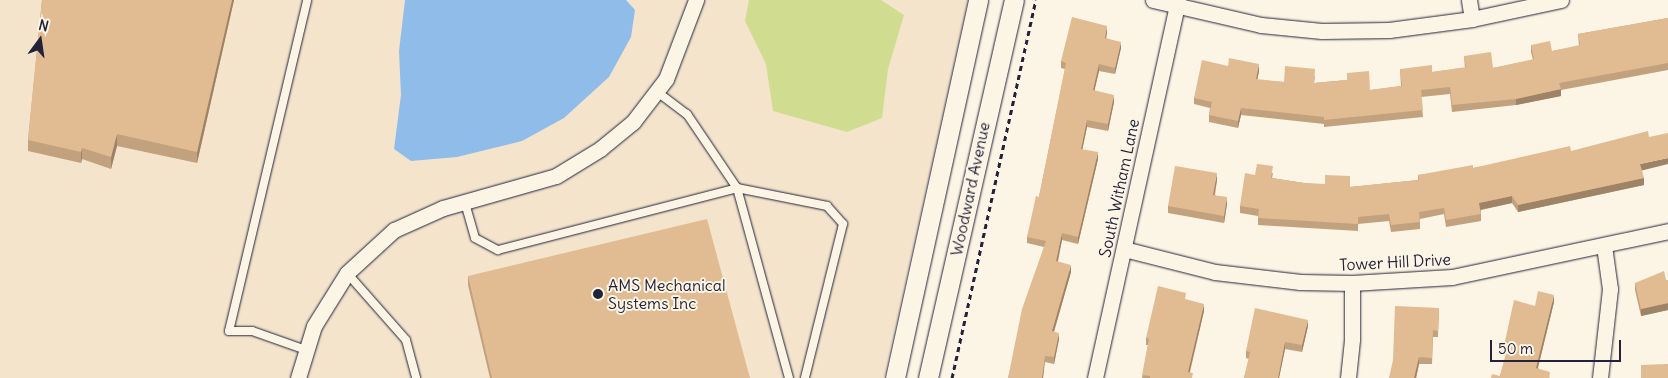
<!DOCTYPE html>
<html>
<head>
<meta charset="utf-8">
<style>
  body { margin:0 }
  #map { position:relative; width:1668px; height:378px; overflow:hidden; background:#fcf5e5; font-family:Delius,sans-serif }
  div>[style] { position:absolute }
  [style*='--x'] { left:calc(var(--x)*1px); top:calc(var(--y)*1px); width:calc(var(--w)*1px); rotate:calc(var(--a)*1deg) }
  .built>* { inset:0; background:#f4e4cc }
  .green>* { inset:0; background:#d0dc8f }
  .water>* { inset:0; background:#90bce9 }
  .path>* { height:3px; margin-top:-1.5px; transform-origin:0; background:repeating-linear-gradient(90deg,#22223b 0 5px,transparent 0 9px) }
  .roads { filter:drop-shadow(0 0 1px #22223b) drop-shadow(0 0 1px #22223b) }
  .service>* { height:8px; margin:-4px; padding:0 4px; transform-origin:4px; border-radius:4px; background:#fcf5e5 }
  .minor>* { height:15px; margin:-7.5px; padding:0 7.5px; transform-origin:7.5px; border-radius:7.5px; background:#fcf5e5 }
  .tertiary>* { height:19px; margin:-9.5px; padding:0 9.5px; transform-origin:9.5px; border-radius:9.5px; background:#fcf5e5 }
  .wall>* { inset:0; background:#c2a17e }
  .shaded-wall>* { inset:0; background:#9e8366 }
  .building>* { inset:0; background:#e1bb92 }
  .dots>* { width:14px; height:14px; translate:-50% -50%; box-sizing:border-box; border:2px solid #fcf5e5; border-radius:50% }
  span { translate:-50% -50%; white-space:nowrap; text-align:center; line-height:1.15; -webkit-text-stroke:4px #fcf5e5; paint-order:stroke }
  .street-label { font-size:16px; color:#22223b }
  .poi-label { font-size:16px; color:#22223b }
  .left { translate:0 -50%; text-align:left }
  .north { position:absolute; left:15px; top:15px; width:50px; height:50px; -webkit-text-stroke:4px #fcf5e5; paint-order:stroke; rotate:14deg; font-size:14px; font-weight:700; line-height:20px; text-align:center; color:#22223b }
  .north::after { content:''; display:block; margin:auto; width:18px; height:22px; background:#22223b; clip-path:polygon(50% 0,100% 100%,50% 72%,0 100%) }
  .scale { position:absolute; left:1490px; top:340px; width:131px; height:22px; box-sizing:border-box; border:2px solid #22223b; border-top:0; padding-left:6px; font-size:15px; line-height:18px; white-space:nowrap; color:#22223b; -webkit-text-stroke:4px #fcf5e5; paint-order:stroke }
</style>
</head>
<body>
<div id="map">
  <div class="built">
    <i style="clip-path:polygon(0 0,968px 0,884px 378px,0 378px)"></i>
  </div>
  <div class="green">
    <i style="clip-path:polygon(749px 0,881px 0,904px 15px,888px 69px,882px 118px,847px 132px,773px 111px,766px 64px,745px 21px)"></i>
  </div>
  <div class="water">
    <i style="clip-path:polygon(405px 0,626px 0,635px 10px,631px 37px,609px 77px,564px 118px,522px 141px,457px 157px,411px 161px,394px 149px,401px 95px,399px 51px)"></i>
  </div>
  <div class="path">
    <i style="--x:952;--y:378;--w:387;--a:-77.5"></i>
  </div>
  <div class="roads">
    <div class="service">
      <i style="--x:656;--y:91;--w:39;--a:37"></i>
      <i style="--x:687;--y:114;--w:89;--a:56"></i>
      <i style="--x:737;--y:188;--w:197;--a:74.7"></i>
      <i style="--x:465;--y:203;--w:36;--a:74"></i>
      <i style="--x:475;--y:238;--w:26;--a:28"></i>
      <i style="--x:498;--y:250;--w:247;--a:-14.5"></i>
      <i style="--x:737;--y:188;--w:92;--a:11.3"></i>
      <i style="--x:827;--y:206;--w:24;--a:48"></i>
      <i style="--x:843;--y:224;--w:159;--a:103.9"></i>
      <i style="--x:347;--y:273;--w:89;--a:48.6"></i>
      <i style="--x:406;--y:340;--w:39;--a:75"></i>
      <i style="--x:306;--y:350;--w:57;--a:-160.6"></i>
      <i style="--x:252;--y:331;--w:23;--a:180"></i>
      <i style="--x:229;--y:331;--w:340;--a:-76.7"></i>
    </div>
    <div class="minor">
      <i style="--x:1153;--y:0;--w:111;--a:13"></i>
      <i style="--x:1261;--y:25;--w:61;--a:5.6"></i>
      <i style="--x:1322;--y:31;--w:67;--a:-0.9"></i>
      <i style="--x:1389;--y:30;--w:84;--a:-7.5"></i>
      <i style="--x:1472;--y:19;--w:91;--a:-12.1"></i>
      <i style="--x:1469;--y:0;--w:19;--a:81"></i>
      <i style="--x:1124;--y:249;--w:94;--a:14.2"></i>
      <i style="--x:1215;--y:272;--w:86;--a:6.7"></i>
      <i style="--x:1300;--y:282;--w:52;--a:1.1"></i>
      <i style="--x:1352;--y:283;--w:100;--a:-3.4"></i>
      <i style="--x:1452;--y:277;--w:221;--a:-12"></i>
      <i style="--x:298;--y:378;--w:54;--a:-72.9"></i>
      <i style="--x:314;--y:326;--w:62;--a:-58.1"></i>
      <i style="--x:347;--y:273;--w:64;--a:-42.5"></i>
      <i style="--x:394;--y:230;--w:54;--a:-24.2"></i>
      <i style="--x:443;--y:208;--w:117;--a:-15.8"></i>
      <i style="--x:556;--y:176;--w:52;--a:-31.5"></i>
      <i style="--x:600;--y:149;--w:43;--a:-39.3"></i>
      <i style="--x:633;--y:122;--w:54;--a:-52.5"></i>
      <i style="--x:666;--y:79;--w:85;--a:-69.2"></i>
      <i style="--x:1095;--y:378;--w:387;--a:-77.6"></i>
      <i style="--x:1348;--y:378;--w:39;--a:-84"></i>
      <i style="--x:1352;--y:339;--w:56;--a:-90"></i>
      <i style="--x:1600;--y:378;--w:90;--a:-83.6"></i>
      <i style="--x:1610;--y:289;--w:43;--a:-97.9"></i>
    </div>
    <div class="tertiary">
      <i style="--x:895;--y:378;--w:387;--a:-77.6"></i>
      <i style="--x:928;--y:378;--w:388;--a:-77.2"></i>
    </div>
  </div>
  <div class="wall">
    <i style="clip-path:polygon(42px 0,234px 0,197px 163px,117px 146px,111px 169px,82px 159px,81px 163px,28px 151px,28px 140px)"></i>
    <i style="clip-path:polygon(1668px 18px,1668px 70px,1561px 90px,1561px 96px,1516px 105px,1452px 112px,1450px 94px,1421px 97px,1423px 117px,1324px 127px,1324px 124px,1241px 115px,1238px 128px,1209px 122px,1209px 115px,1210px 108px,1194px 104px,1194px 98px,1228px 66px,1259px 71px,1257px 80px,1284px 82px,1315px 76px,1314px 83px,1347px 80px,1347px 73px,1370px 90px,1401px 86px,1400px 69px,1432px 72px,1465px 68px,1464px 56px,1493px 68px,1533px 60px,1531px 52px,1531px 45px,1552px 51px,1579px 46px,1578px 34px)"></i>
    <i style="clip-path:polygon(1107px 32px,1106px 38px,1121px 48px,1115px 74px,1099px 71px,1094px 91px,1114px 102px,1108px 131px,1087px 127px,1082px 150px,1098px 159px,1078px 244px,1062px 240px,1058px 262px,1071px 272px,1054px 332px,1059px 339px,1054px 364px,1045px 362px,1043px 378px,1008px 378px,1044px 247px,1027px 243px,1027px 237px,1039px 197px,1065px 69px,1061px 68px,1061px 61px)"></i>
    <i style="clip-path:polygon(1571px 151px,1642px 171px,1644px 185px,1518px 212px,1512px 203px,1481px 210px,1481px 221px,1446px 227px,1444px 214px,1420px 219px,1420px 229px,1391px 232px,1389px 221px,1358px 224px,1358px 231px,1258px 225px,1258px 216px,1240px 213px,1240px 206px,1255px 175px,1273px 173px,1272px 178px,1304px 183px,1350px 187px,1418px 180px,1418px 175px,1473px 168px)"></i>
    <i style="clip-path:polygon(1217px 180px,1215px 195px,1227px 204px,1224px 223px,1168px 213px,1168px 206px)"></i>
    <i style="clip-path:polygon(468px 276px,750px 378px,490px 378px,468px 285px)"></i>
    <i style="clip-path:polygon(1668px 280px,1668px 310px,1641px 316px,1635px 290px,1635px 283px)"></i>
    <i style="clip-path:polygon(1186px 300px,1204px 311px,1190px 372px,1192px 378px,1142px 378px,1148px 345px,1146px 345px,1146px 338px)"></i>
    <i style="clip-path:polygon(1554px 302px,1538px 368px,1550px 378px,1500px 376px,1508px 348px,1505px 348px,1505px 341px,1535px 306px)"></i>
    <i style="clip-path:polygon(1439px 308px,1438px 337px,1433px 337px,1432px 364px,1419px 364px,1416px 378px,1389px 378px)"></i>
    <i style="clip-path:polygon(1308px 326px,1302px 352px,1285px 349px,1279px 378px,1244px 378px,1249px 359px,1246px 358px,1246px 351px)"></i>
  </div>
  <div class="shaded-wall">
    <i style="clip-path:polygon(232px 0,234px 0,197px 163px,197px 152px)"></i>
    <i style="clip-path:polygon(1107px 26px,1107px 32px,1105px 45px,1105px 38px)"></i>
    <i style="clip-path:polygon(1121px 42px,1121px 48px,1115px 74px,1115px 68px)"></i>
    <i style="clip-path:polygon(1099px 64px,1099px 71px,1093px 97px,1093px 90px)"></i>
    <i style="clip-path:polygon(1259px 64px,1259px 71px,1256px 86px,1256px 79px)"></i>
    <i style="clip-path:polygon(1561px 89px,1561px 96px,1516px 105px,1516px 99px)"></i>
    <i style="clip-path:polygon(1114px 95px,1114px 102px,1108px 131px,1108px 124px)"></i>
    <i style="clip-path:polygon(1241px 108px,1241px 115px,1238px 128px,1238px 121px)"></i>
    <i style="clip-path:polygon(1087px 120px,1087px 127px,1081px 156px,1081px 149px)"></i>
    <i style="clip-path:polygon(117px 134px,117px 146px,111px 169px,111px 157px)"></i>
    <i style="clip-path:polygon(82px 148px,82px 159px,81px 163px,81px 152px)"></i>
    <i style="clip-path:polygon(1098px 152px,1098px 159px,1078px 244px,1078px 237px)"></i>
    <i style="clip-path:polygon(1668px 158px,1668px 164px,1640px 171px,1640px 164px)"></i>
    <i style="clip-path:polygon(1217px 173px,1217px 180px,1213px 201px,1213px 195px)"></i>
    <i style="clip-path:polygon(1644px 178px,1644px 185px,1518px 212px,1518px 205px)"></i>
    <i style="clip-path:polygon(1512px 196px,1512px 203px,1479px 210px,1479px 203px)"></i>
    <i style="clip-path:polygon(1227px 197px,1227px 204px,1224px 223px,1224px 216px)"></i>
    <i style="clip-path:polygon(1062px 233px,1062px 240px,1056px 268px,1056px 261px)"></i>
    <i style="clip-path:polygon(1071px 265px,1071px 272px,1052px 338px,1052px 331px)"></i>
    <i style="clip-path:polygon(1554px 295px,1554px 302px,1536px 375px,1536px 368px)"></i>
    <i style="clip-path:polygon(1668px 303px,1668px 310px,1641px 316px,1641px 309px)"></i>
    <i style="clip-path:polygon(1204px 304px,1204px 311px,1188px 378px,1188px 372px)"></i>
    <i style="clip-path:polygon(1308px 320px,1308px 326px,1302px 352px,1302px 345px)"></i>
    <i style="clip-path:polygon(1059px 333px,1059px 339px,1054px 364px,1054px 357px)"></i>
    <i style="clip-path:polygon(1285px 342px,1285px 349px,1279px 378px,1278px 378px)"></i>
    <i style="clip-path:polygon(1045px 356px,1043px 378px,1042px 378px)"></i>
    <i style="clip-path:polygon(1419px 357px,1419px 364px,1416px 378px,1414px 378px)"></i>
  </div>
  <div class="building">
    <i style="clip-path:polygon(42px 0,232px 0,197px 152px,117px 134px,111px 157px,82px 148px,81px 152px,28px 140px)"></i>
    <i style="clip-path:polygon(1072px 17px,1107px 26px,1105px 38px,1121px 42px,1115px 68px,1099px 64px,1093px 90px,1114px 95px,1108px 124px,1087px 120px,1081px 149px,1098px 152px,1078px 237px,1062px 233px,1056px 261px,1071px 265px,1052px 331px,1059px 333px,1054px 357px,1045px 356px,1042px 378px,1008px 378px,1022px 309px,1046px 241px,1027px 237px,1036px 196px,1039px 197px,1066px 63px,1061px 61px)"></i>
    <i style="clip-path:polygon(1668px 18px,1668px 63px,1559px 83px,1561px 89px,1516px 99px,1452px 105px,1450px 87px,1421px 90px,1423px 110px,1324px 120px,1324px 117px,1241px 108px,1238px 121px,1209px 115px,1212px 102px,1194px 98px,1202px 60px,1228px 66px,1229px 58px,1259px 64px,1256px 79px,1284px 82px,1285px 66px,1315px 69px,1314px 83px,1347px 80px,1347px 73px,1369px 71px,1370px 90px,1402px 86px,1400px 69px,1432px 65px,1432px 72px,1466px 67px,1464px 56px,1491px 52px,1493px 68px,1534px 59px,1531px 45px,1550px 41px,1552px 51px,1580px 45px,1578px 34px)"></i>
    <i style="clip-path:polygon(1648px 131px,1649px 137px,1668px 133px,1668px 158px,1640px 164px,1644px 178px,1518px 205px,1512px 196px,1479px 203px,1481px 214px,1446px 220px,1444px 208px,1419px 212px,1420px 222px,1391px 225px,1389px 214px,1358px 217px,1358px 224px,1258px 218px,1259px 209px,1240px 206px,1245px 173px,1255px 175px,1257px 164px,1273px 166px,1271px 178px,1304px 183px,1325px 184px,1325px 175px,1350px 176px,1350px 187px,1419px 180px,1418px 175px,1473px 165px,1473px 168px,1570px 146px,1571px 151px)"></i>
    <i style="clip-path:polygon(1175px 166px,1217px 173px,1213px 195px,1227px 197px,1224px 216px,1168px 206px)"></i>
    <i style="clip-path:polygon(707px 219px,750px 378px,492px 378px,468px 276px)"></i>
    <i style="clip-path:polygon(1664px 271px,1666px 280px,1668px 280px,1668px 303px,1641px 309px,1635px 283px)"></i>
    <i style="clip-path:polygon(1158px 286px,1186px 293px,1185px 299px,1204px 304px,1188px 372px,1193px 373px,1192px 378px,1150px 378px,1150px 376px,1142px 375px,1149px 339px,1146px 338px)"></i>
    <i style="clip-path:polygon(1538px 291px,1554px 295px,1536px 368px,1550px 372px,1549px 378px,1491px 378px,1492px 374px,1500px 376px,1509px 342px,1505px 341px,1514px 300px,1535px 306px)"></i>
    <i style="clip-path:polygon(1395px 306px,1439px 308px,1438px 331px,1433px 330px,1432px 358px,1419px 357px,1414px 378px,1389px 378px,1393px 360px)"></i>
    <i style="clip-path:polygon(1255px 308px,1308px 320px,1302px 345px,1285px 342px,1278px 378px,1244px 378px,1250px 352px,1246px 351px)"></i>
    <i style="clip-path:polygon(1668px 364px,1668px 378px,1641px 378px,1641px 365px)"></i>
  </div>
  <div class="dots">
    <i style="left:598px;top:294px;background:#22223b"></i>
  </div>
  <div class="street-label">
    <span style="left:1119px;top:188px;rotate:-78deg">South Witham Lane</span>
    <span style="left:970px;top:189px;rotate:-78deg">Woodward Avenue</span>
    <span style="left:1395px;top:262px;rotate:-3deg">Tower Hill Drive</span>
  </div>
  <div class="poi-label">
    <span class="left" style="left:608px;top:294px">AMS Mechanical<br>Systems Inc</span>
  </div>
  <div class="north">N</div>
  <div class="scale">50 m</div>
</div>
</body>
</html>
